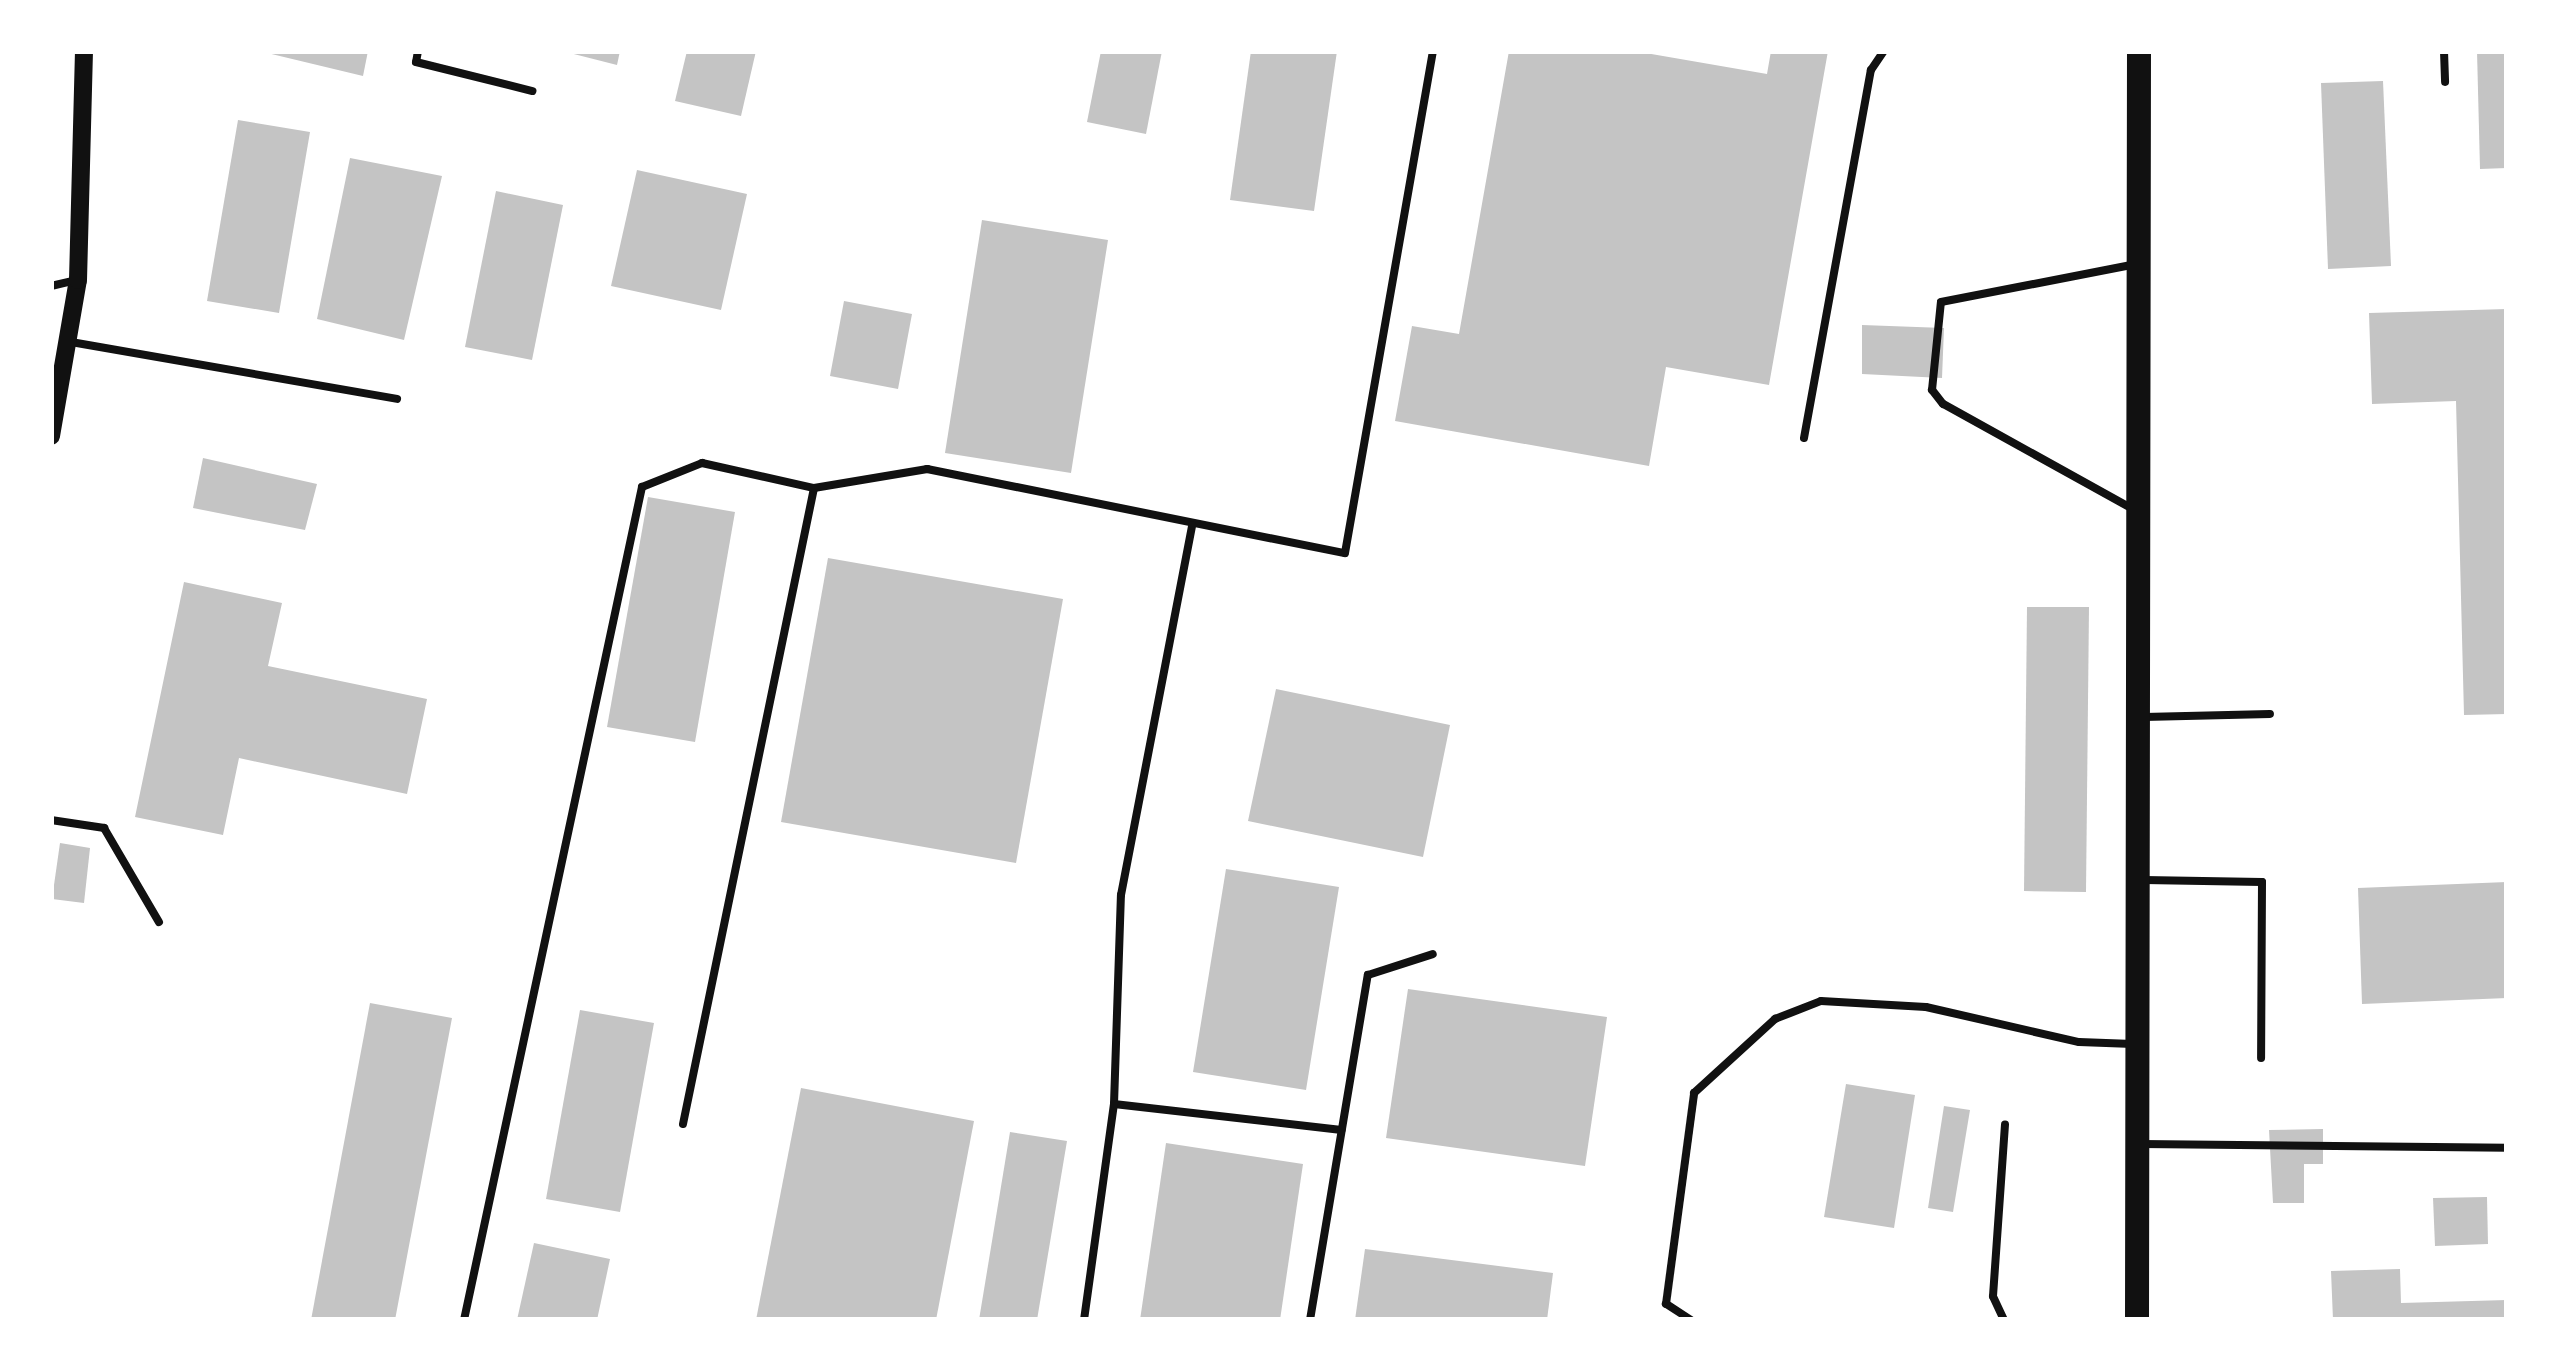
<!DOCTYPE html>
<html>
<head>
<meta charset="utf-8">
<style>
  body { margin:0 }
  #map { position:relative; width:2558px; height:1371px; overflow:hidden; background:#fff; font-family:Raleway,sans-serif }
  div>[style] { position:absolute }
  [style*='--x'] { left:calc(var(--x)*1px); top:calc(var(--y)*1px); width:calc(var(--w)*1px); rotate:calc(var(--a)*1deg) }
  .building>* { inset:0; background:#c4c4c4 }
  .service>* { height:8px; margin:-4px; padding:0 4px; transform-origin:4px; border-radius:4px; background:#111 }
  .tertiary>* { height:18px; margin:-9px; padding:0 9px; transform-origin:9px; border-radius:9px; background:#111 }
  .primary>* { height:24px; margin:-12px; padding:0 12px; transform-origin:12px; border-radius:12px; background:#111 }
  span { translate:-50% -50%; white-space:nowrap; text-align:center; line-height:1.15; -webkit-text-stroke:10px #fff; paint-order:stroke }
  .frame { position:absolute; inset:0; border:54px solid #fff; pointer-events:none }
</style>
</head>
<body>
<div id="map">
  <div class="building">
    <i style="clip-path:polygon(259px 51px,368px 51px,363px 76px)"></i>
    <i style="clip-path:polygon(562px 51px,620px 51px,617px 65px)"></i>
    <i style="clip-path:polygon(687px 51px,756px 51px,741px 116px,675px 101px)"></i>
    <i style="clip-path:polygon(1101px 51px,1162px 51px,1146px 134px,1087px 122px)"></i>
    <i style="clip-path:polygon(1251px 51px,1337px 51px,1314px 211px,1230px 200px)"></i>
    <i style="clip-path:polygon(1509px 51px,1634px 51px,1767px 74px,1771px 51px,1828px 51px,1769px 385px,1666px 367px,1649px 466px,1395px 421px,1412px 326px,1459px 334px)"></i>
    <i style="clip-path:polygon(2477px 51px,2507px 51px,2507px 168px,2480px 169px)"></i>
    <i style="clip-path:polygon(2383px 81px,2391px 266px,2328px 269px,2321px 83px)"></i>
    <i style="clip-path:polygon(238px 120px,310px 132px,279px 313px,207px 301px)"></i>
    <i style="clip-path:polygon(350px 158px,442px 176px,404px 340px,317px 319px)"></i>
    <i style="clip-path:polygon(637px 170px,747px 194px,721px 310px,611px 286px)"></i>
    <i style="clip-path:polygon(496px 191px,563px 205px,532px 360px,465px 347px)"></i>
    <i style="clip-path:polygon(982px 220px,1108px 240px,1071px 473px,945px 453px)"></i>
    <i style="clip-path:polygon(844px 301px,912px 314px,898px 389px,830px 376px)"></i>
    <i style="clip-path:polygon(2507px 309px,2507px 714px,2464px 715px,2456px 401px,2372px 404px,2369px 313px)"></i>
    <i style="clip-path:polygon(1862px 325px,1944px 328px,1942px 378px,1862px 374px)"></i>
    <i style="clip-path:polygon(203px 458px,317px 484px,305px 530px,193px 508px)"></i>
    <i style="clip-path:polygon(648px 497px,735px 512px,695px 742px,607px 727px)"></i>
    <i style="clip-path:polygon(828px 558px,1063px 599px,1016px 863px,781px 822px)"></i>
    <i style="clip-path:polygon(184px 582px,282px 603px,268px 666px,427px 699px,407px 794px,239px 758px,223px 835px,135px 817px)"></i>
    <i style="clip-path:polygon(2027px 607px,2089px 607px,2086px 892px,2024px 891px)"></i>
    <i style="clip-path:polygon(1276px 689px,1450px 725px,1423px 857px,1248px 821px)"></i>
    <i style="clip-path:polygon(60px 843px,90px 848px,84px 903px,52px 899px)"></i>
    <i style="clip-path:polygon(1226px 869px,1339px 887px,1306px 1090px,1193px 1072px)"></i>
    <i style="clip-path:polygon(2507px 882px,2507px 998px,2362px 1004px,2358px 888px)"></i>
    <i style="clip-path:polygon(1408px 989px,1607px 1017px,1585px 1166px,1386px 1138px)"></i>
    <i style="clip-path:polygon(370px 1003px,452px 1018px,395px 1320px,311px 1320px)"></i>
    <i style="clip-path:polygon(580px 1010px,654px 1023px,620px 1212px,546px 1199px)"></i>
    <i style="clip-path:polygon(1846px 1084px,1915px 1095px,1894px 1228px,1824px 1217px)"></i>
    <i style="clip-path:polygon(801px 1088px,974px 1121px,936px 1320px,756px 1320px)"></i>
    <i style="clip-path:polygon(1944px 1106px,1970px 1110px,1953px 1212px,1928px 1208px)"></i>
    <i style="clip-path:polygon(2323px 1129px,2323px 1164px,2304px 1164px,2304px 1203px,2273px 1203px,2269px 1130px)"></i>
    <i style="clip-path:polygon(1010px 1132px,1067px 1141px,1037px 1320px,979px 1320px)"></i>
    <i style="clip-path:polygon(1166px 1143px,1303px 1164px,1280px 1320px,1140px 1320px)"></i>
    <i style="clip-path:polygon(2487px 1197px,2488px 1244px,2435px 1246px,2433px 1198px)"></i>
    <i style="clip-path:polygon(534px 1243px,610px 1259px,597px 1320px,517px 1320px)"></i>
    <i style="clip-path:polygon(1365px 1249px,1553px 1273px,1547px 1320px,1355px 1320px)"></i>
    <i style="clip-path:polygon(2400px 1269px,2401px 1303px,2507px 1300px,2507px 1320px,2333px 1320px,2331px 1271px)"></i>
  </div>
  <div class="service">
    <i style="--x:418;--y:51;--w:11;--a:100"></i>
    <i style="--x:416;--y:62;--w:120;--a:14"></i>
    <i style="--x:2444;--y:51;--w:31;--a:88"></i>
    <i style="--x:51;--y:286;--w:28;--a:-13"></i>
    <i style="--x:71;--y:342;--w:331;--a:9.9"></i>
    <i style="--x:1804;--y:438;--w:374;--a:-79.7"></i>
    <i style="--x:1871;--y:70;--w:23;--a:-56"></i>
    <i style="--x:2131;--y:508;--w:215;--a:-151"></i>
    <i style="--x:1943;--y:404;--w:18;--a:-128"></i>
    <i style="--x:1932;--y:390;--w:88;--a:-84.2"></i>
    <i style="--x:1941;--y:302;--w:199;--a:-11"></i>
    <i style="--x:2144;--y:717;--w:126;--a:-1.4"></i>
    <i style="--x:51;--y:820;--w:54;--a:8.6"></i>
    <i style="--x:104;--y:828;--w:109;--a:59.7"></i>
    <i style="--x:2144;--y:880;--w:118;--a:1"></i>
    <i style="--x:2262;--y:882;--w:176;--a:90.3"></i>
    <i style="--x:1114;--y:1104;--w:229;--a:6.5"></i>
    <i style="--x:683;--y:1124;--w:649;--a:-78.36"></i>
    <i style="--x:814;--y:488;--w:115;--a:-9.5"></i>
    <i style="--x:927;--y:469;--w:426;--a:11.4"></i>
    <i style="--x:1345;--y:553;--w:510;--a:-80.06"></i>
    <i style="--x:2141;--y:1144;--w:366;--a:0.6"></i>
    <i style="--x:464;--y:1320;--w:852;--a:-77.94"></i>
    <i style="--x:642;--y:487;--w:65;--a:-21.8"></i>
    <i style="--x:702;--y:463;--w:115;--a:12.6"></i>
    <i style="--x:1084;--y:1320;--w:218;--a:-82.1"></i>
    <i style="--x:1114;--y:1104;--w:209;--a:-88.1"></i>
    <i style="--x:1121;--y:895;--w:376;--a:-79.1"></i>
    <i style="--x:1310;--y:1320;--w:350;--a:-80.5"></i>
    <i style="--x:1368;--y:975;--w:68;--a:-17.9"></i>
    <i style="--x:1691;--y:1320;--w:30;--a:-147"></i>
    <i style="--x:1666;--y:1304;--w:213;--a:-82.4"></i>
    <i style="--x:1694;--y:1093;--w:110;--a:-42.4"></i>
    <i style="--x:1775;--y:1019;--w:49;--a:-21.4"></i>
    <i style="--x:1821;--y:1001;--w:105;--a:3.3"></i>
    <i style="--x:1926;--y:1007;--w:157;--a:12.9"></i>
    <i style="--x:2079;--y:1042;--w:54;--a:2.1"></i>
    <i style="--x:2004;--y:1320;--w:26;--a:-115"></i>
    <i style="--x:1993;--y:1296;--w:172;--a:-86"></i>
  </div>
  <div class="tertiary">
    <i style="--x:51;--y:436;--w:158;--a:-80.2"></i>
    <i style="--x:78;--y:280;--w:229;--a:-88.5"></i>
  </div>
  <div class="primary">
    <i style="--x:2137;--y:1320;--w:1269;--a:-89.91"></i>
  </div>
  <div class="frame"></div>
</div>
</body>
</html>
